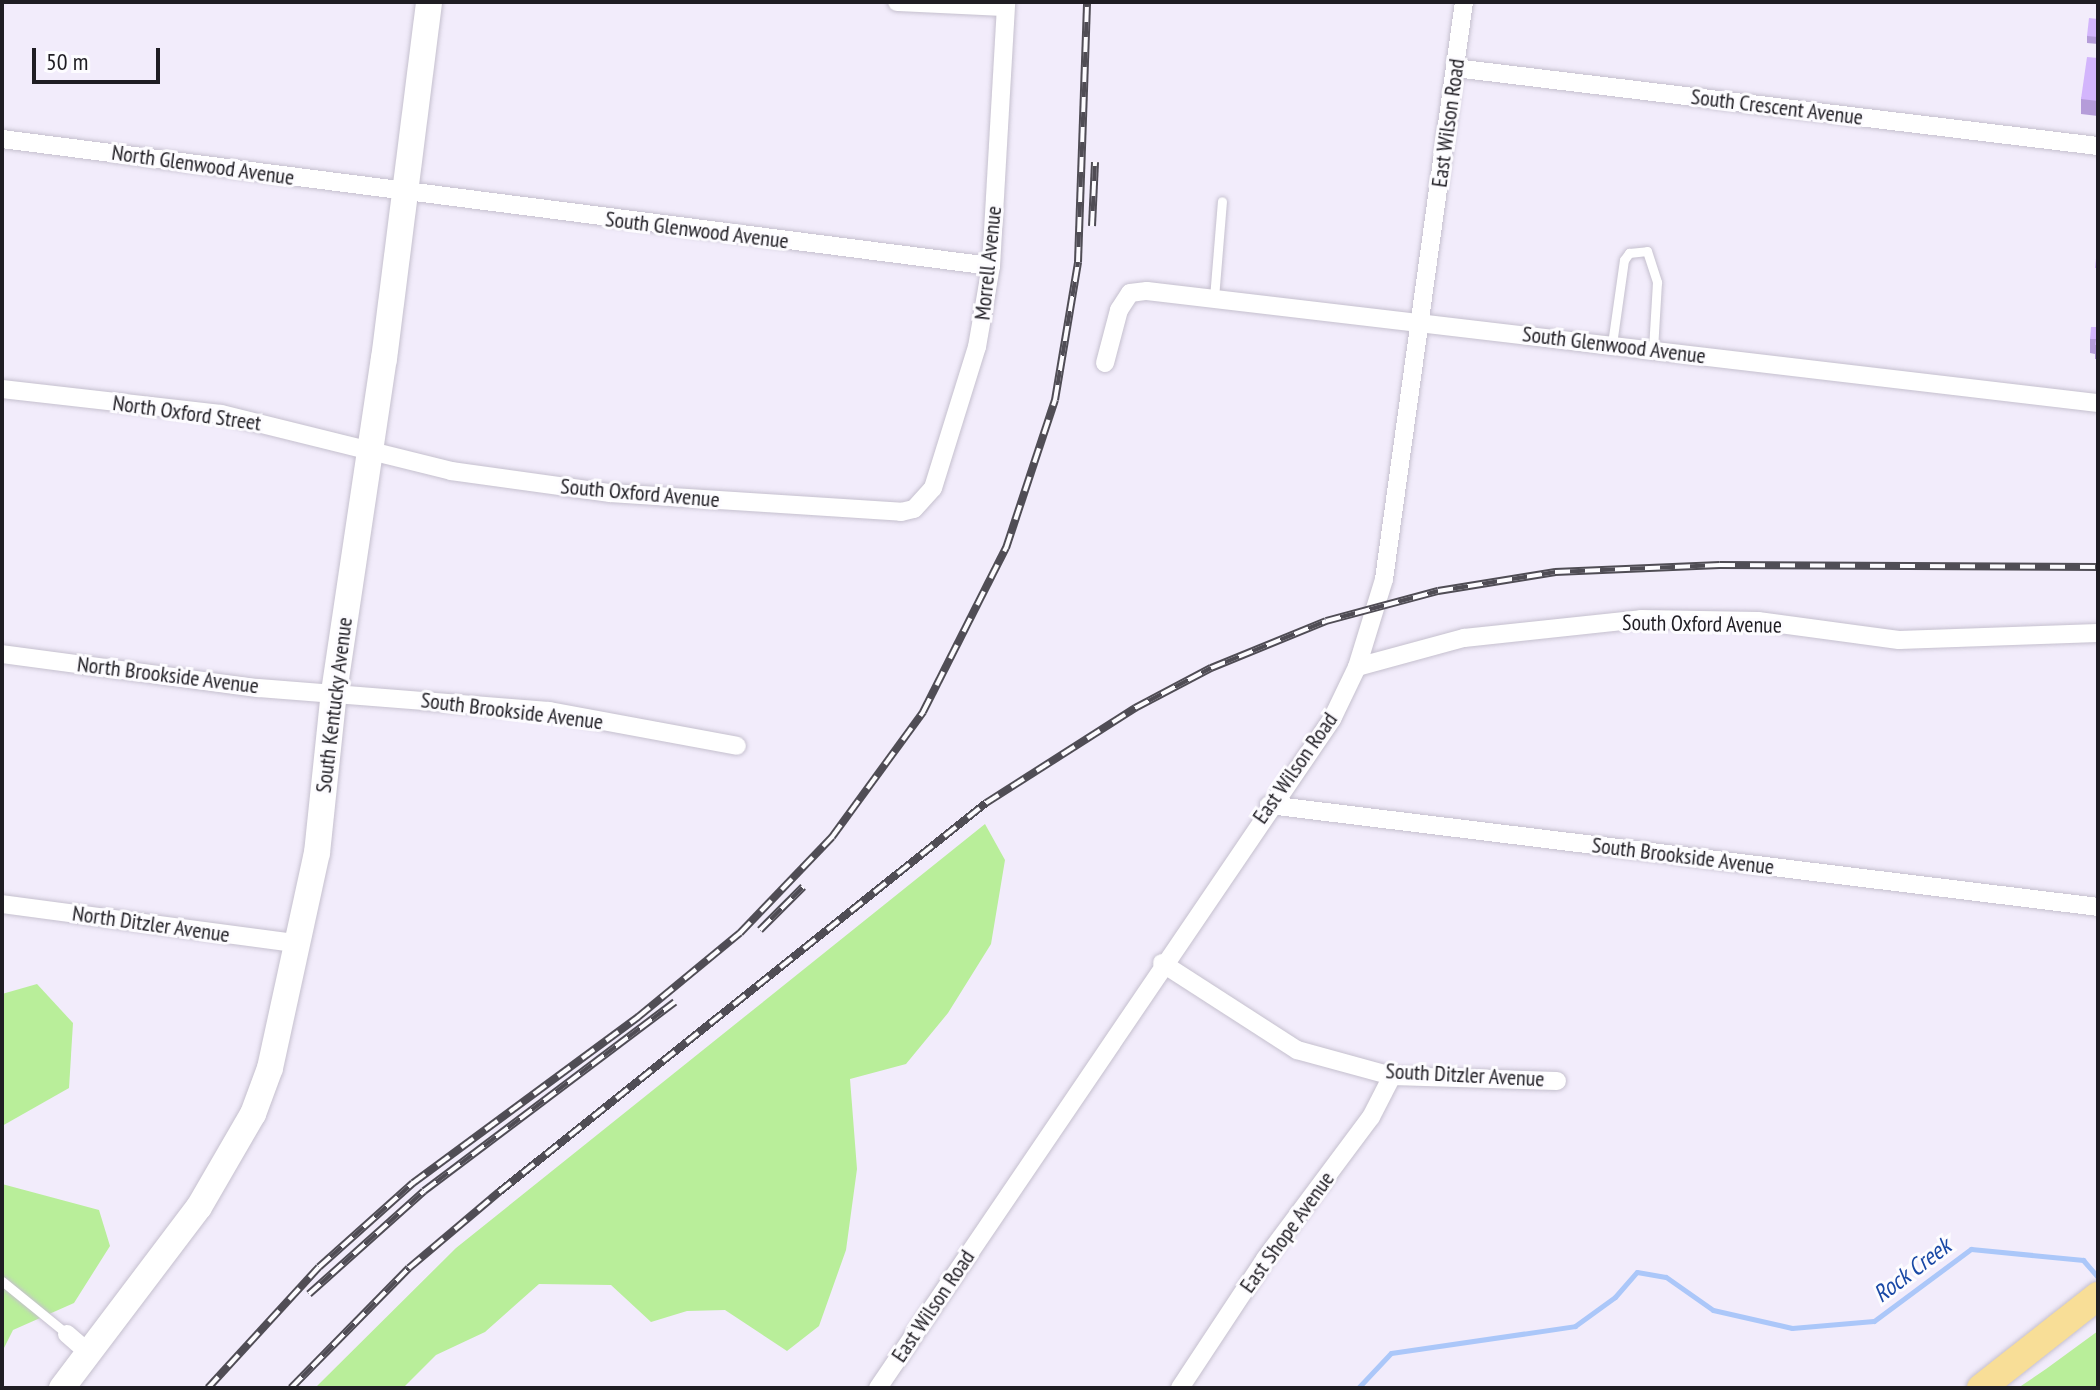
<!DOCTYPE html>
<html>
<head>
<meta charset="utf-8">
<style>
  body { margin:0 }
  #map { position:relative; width:2100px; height:1390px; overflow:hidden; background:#f2ecfb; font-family:"PT Sans Narrow",sans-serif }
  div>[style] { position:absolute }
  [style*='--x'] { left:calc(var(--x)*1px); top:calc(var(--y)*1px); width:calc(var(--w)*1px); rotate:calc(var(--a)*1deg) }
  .green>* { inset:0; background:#b9ee9a }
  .stream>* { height:5px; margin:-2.5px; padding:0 2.5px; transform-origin:2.5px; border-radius:2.5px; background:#abc7f9 }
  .roads { filter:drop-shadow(0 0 2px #c5c0ce) drop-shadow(0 0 2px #c5c0ce) }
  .lane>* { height:9px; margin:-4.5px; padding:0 4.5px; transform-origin:4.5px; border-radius:4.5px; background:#fff }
  .street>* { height:18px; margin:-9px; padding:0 9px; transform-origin:9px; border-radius:9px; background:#fff }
  .secondary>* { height:26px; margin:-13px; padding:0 13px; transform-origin:13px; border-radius:13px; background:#fff }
  .primary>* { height:28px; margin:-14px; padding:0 14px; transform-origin:14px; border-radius:14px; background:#f8de97 }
  .rail>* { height:8px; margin-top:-4px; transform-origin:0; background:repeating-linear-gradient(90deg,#fdfcff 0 15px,#504d55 0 30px); box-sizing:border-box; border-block:2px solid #504d55 }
  .wall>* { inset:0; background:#b59cd9 }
  .building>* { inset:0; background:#d3b5fc }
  span { translate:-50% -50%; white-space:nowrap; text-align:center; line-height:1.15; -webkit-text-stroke:6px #fdfcff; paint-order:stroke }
  .street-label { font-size:22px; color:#1f1d23 }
  .water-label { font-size:24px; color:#1948a5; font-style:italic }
  .frame { position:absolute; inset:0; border:4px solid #1f1d23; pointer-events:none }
  .scale { position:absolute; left:32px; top:48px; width:128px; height:36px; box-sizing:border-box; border:4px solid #1f1d23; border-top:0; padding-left:10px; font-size:24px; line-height:28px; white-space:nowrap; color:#1f1d23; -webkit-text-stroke:6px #fdfcff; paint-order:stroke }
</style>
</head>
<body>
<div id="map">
  <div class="green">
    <i style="clip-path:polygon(985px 824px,1005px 860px,991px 944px,948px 1013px,906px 1064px,850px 1079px,857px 1169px,846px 1250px,819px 1326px,787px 1351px,725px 1310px,687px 1311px,651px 1322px,611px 1285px,539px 1284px,485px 1332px,436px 1355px,403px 1388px,315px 1388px,456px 1248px)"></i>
    <i style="clip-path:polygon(37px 984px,73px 1023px,69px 1088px,2px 1126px,2px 994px)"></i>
    <i style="clip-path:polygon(2px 1184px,99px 1210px,110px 1246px,74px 1303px,13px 1330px,2px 1352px)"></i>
    <i style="clip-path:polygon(2098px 1331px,2098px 1388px,2018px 1388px,2046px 1369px)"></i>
  </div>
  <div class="stream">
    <i style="--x:1358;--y:1388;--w:48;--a:-46.7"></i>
    <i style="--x:1391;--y:1353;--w:186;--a:-8.3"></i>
    <i style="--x:1575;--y:1326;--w:49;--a:-35.9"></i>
    <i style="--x:1615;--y:1297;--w:33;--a:-49"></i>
    <i style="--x:1637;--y:1272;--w:29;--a:10"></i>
    <i style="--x:1666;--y:1277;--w:57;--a:35.1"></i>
    <i style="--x:1713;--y:1310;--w:81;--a:12.8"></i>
    <i style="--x:1792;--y:1328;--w:82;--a:-4.9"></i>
    <i style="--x:1874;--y:1321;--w:121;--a:-36.6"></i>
    <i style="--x:1971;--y:1249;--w:113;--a:5.6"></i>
    <i style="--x:2083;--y:1260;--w:23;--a:49"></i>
  </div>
  <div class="roads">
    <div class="lane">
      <i style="--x:1214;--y:298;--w:97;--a:-85.3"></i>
      <i style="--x:1612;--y:344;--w:85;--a:-81.9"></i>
      <i style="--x:1624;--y:260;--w:9;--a:-54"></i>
      <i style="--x:1629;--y:253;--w:18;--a:-6"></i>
      <i style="--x:1647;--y:251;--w:33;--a:72"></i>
      <i style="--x:1657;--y:282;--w:67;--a:93.4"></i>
      <i style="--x:2;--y:1281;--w:84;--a:39.2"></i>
    </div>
    <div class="street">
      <i style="--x:897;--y:2;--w:108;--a:2.7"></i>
      <i style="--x:1455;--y:68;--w:648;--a:6.92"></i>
      <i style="--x:2;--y:139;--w:997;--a:7.32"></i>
      <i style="--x:1105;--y:363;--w:55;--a:-75.2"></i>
      <i style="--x:1119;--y:310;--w:20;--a:-57"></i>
      <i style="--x:1130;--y:293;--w:17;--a:-7"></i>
      <i style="--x:1147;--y:291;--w:958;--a:6.72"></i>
      <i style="--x:2;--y:389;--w:220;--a:6.5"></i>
      <i style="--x:221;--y:414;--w:237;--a:13.9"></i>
      <i style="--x:451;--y:471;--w:161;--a:7.9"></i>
      <i style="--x:610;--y:493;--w:292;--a:3.7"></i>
      <i style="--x:901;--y:512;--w:13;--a:-13"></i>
      <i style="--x:914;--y:509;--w:28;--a:-48"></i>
      <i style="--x:933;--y:488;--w:148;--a:-72.7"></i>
      <i style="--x:977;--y:347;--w:82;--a:-80.2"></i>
      <i style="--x:991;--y:266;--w:264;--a:-86.7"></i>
      <i style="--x:2;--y:654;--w:258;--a:7.6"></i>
      <i style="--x:258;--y:688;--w:292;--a:4.5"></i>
      <i style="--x:549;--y:711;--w:191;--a:10.5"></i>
      <i style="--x:1357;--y:667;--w:111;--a:-15.2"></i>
      <i style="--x:1464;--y:638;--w:178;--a:-6.1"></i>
      <i style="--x:1641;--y:619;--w:117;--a:1"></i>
      <i style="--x:1758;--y:621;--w:142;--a:7.7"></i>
      <i style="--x:1899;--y:640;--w:199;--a:-2"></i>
      <i style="--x:1269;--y:805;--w:835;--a:7.01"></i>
      <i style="--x:2;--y:904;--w:301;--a:7.6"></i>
      <i style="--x:1162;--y:963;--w:161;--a:32.8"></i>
      <i style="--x:1297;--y:1050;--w:98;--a:15.3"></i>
      <i style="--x:1392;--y:1076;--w:165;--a:1.7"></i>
      <i style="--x:67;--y:1334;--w:28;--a:41"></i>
      <i style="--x:878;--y:1388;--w:809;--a:-55.84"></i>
      <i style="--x:1332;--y:719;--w:58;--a:-64.3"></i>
      <i style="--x:1357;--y:667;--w:92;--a:-72.9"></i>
      <i style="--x:1384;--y:579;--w:583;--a:-82.11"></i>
      <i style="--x:1180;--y:1388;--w:154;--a:-56.6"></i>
      <i style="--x:1265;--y:1259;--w:177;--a:-53.3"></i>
      <i style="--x:1371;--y:1117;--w:46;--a:-62.9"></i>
    </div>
    <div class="secondary">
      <i style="--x:62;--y:1388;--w:227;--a:-52.9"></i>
      <i style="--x:199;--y:1207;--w:108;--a:-59.9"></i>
      <i style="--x:253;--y:1114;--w:49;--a:-69.7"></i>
      <i style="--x:270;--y:1068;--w:220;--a:-77.7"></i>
      <i style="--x:317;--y:853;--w:162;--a:-84"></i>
      <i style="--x:334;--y:692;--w:337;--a:-81.5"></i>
      <i style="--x:384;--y:359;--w:360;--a:-82.8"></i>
    </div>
    <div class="primary">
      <i style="--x:1981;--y:1388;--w:149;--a:-38.2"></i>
    </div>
  </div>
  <div class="rail">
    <i style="--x:1092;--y:226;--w:64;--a:-87.3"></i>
    <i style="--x:760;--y:930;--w:61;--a:-45"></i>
    <i style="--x:309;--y:1294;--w:154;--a:-41.8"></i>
    <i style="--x:424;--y:1191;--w:314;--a:-37"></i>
    <i style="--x:208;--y:1388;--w:164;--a:-47.5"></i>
    <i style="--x:319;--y:1267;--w:126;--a:-41.8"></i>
    <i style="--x:413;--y:1183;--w:280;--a:-36.4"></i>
    <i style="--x:638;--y:1017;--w:132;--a:-39.5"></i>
    <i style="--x:740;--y:933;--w:133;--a:-46.2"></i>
    <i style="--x:832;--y:837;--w:155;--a:-53.9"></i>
    <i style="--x:923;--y:712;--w:184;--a:-63.2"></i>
    <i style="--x:1006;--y:548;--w:156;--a:-71.7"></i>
    <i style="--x:1055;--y:400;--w:140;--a:-80.5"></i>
    <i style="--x:1078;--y:262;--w:260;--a:-88"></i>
    <i style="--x:291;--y:1388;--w:168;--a:-45.5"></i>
    <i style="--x:409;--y:1268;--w:118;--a:-40.2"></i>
    <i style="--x:499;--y:1192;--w:623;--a:-38.62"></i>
    <i style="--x:986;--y:803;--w:177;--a:-32.5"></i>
    <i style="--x:1135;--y:708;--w:86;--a:-27.8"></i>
    <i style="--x:1211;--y:668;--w:124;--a:-22.2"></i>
    <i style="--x:1326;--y:621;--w:116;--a:-15"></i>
    <i style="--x:1438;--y:591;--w:119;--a:-9.2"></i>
    <i style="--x:1555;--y:572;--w:165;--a:-2.4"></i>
    <i style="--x:1720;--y:565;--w:378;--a:0.3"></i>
  </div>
  <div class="wall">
    <i style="clip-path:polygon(2098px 19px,2098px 44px,2087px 43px,2087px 36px)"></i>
    <i style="clip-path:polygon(2098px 58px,2098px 116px,2081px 114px,2081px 99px)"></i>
    <i style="clip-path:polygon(2098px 316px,2098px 359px,2095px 359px,2095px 354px,2090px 353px,2090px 339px,2097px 327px)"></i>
  </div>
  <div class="building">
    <i style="clip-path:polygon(2089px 18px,2098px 19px,2098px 37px,2087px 36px)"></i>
    <i style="clip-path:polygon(2087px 57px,2098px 58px,2098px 101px,2081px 99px)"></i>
    <i style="clip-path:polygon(2097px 249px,2098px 249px,2098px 268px,2095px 268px)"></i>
    <i style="clip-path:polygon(2098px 316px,2098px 344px,2095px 345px,2096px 339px,2090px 339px,2091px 327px,2097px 327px)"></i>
  </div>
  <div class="street-label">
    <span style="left:1777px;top:107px;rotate:7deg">South Crescent Avenue</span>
    <span style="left:1448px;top:123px;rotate:-82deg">East Wilson Road</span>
    <span style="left:203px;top:165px;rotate:8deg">North Glenwood Avenue</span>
    <span style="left:697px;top:230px;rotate:7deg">South Glenwood Avenue</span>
    <span style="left:988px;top:263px;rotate:-84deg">Morrell Avenue</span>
    <span style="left:1614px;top:345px;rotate:7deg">South Glenwood Avenue</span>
    <span style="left:187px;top:413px;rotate:8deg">North Oxford Street</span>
    <span style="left:640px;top:493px;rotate:5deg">South Oxford Avenue</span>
    <span style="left:1702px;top:624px;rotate:1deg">South Oxford Avenue</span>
    <span style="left:168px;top:675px;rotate:7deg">North Brookside Avenue</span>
    <span style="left:334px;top:705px;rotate:-83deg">South Kentucky Avenue</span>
    <span style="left:512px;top:711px;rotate:7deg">South Brookside Avenue</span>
    <span style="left:1295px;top:768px;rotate:-55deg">East Wilson Road</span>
    <span style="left:1683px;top:856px;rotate:7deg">South Brookside Avenue</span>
    <span style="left:151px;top:924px;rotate:8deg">North Ditzler Avenue</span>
    <span style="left:1465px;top:1075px;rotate:3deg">South Ditzler Avenue</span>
    <span style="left:1287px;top:1232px;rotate:-54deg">East Shope Avenue</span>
    <span style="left:933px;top:1306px;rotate:-56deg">East Wilson Road</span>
  </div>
  <div class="water-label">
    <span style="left:1912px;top:1270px;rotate:-37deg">Rock Creek</span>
  </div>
  <div class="frame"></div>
  <div class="scale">50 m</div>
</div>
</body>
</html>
